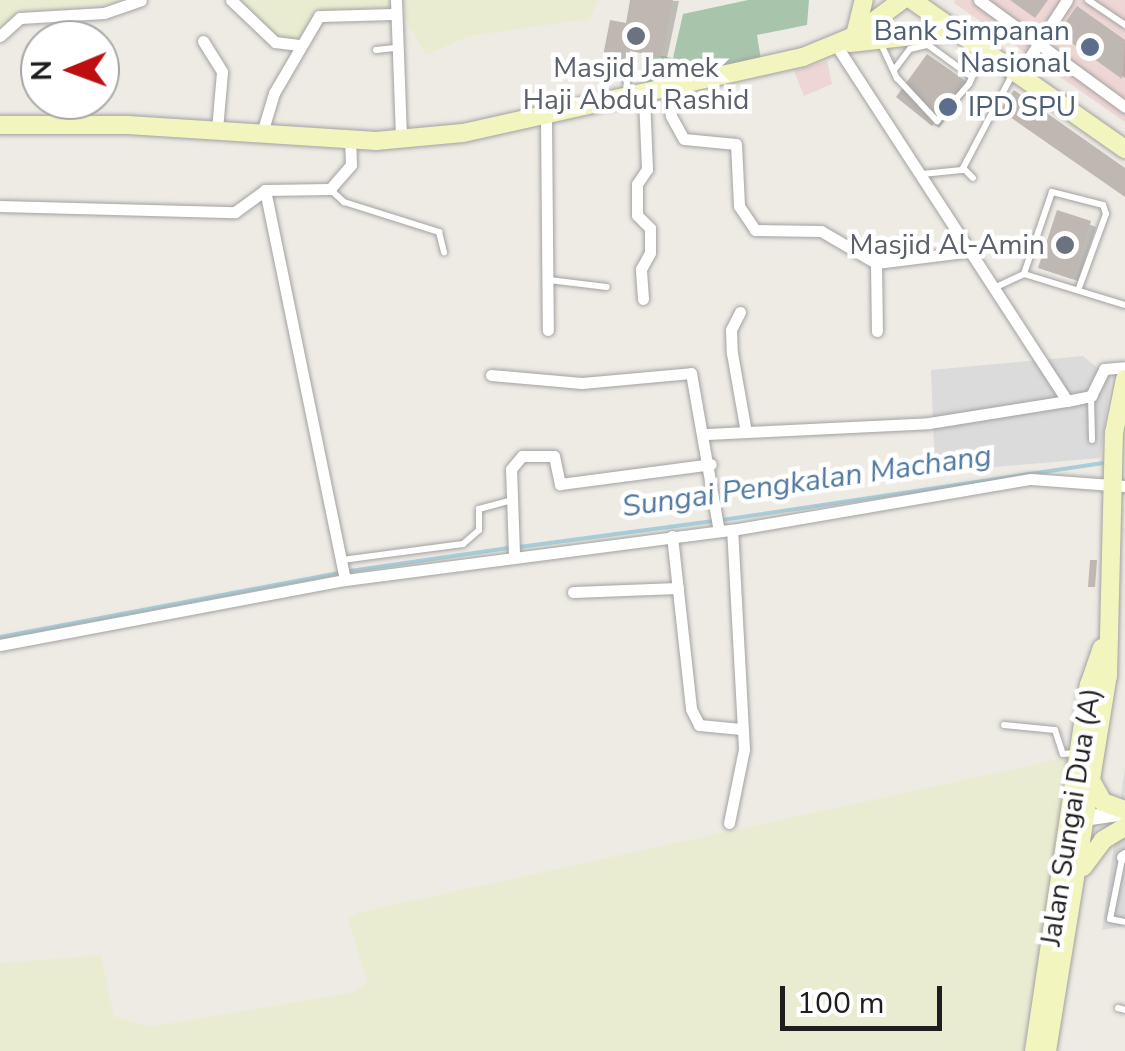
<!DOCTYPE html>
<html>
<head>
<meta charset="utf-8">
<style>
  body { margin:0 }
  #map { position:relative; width:1125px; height:1051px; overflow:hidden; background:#eeebe5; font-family:"Nunito Sans",sans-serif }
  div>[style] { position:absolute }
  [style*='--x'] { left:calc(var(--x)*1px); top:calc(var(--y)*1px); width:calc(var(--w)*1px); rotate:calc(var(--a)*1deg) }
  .residential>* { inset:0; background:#dcdbdb }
  .commercial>* { inset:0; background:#eed6d5 }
  .farmland>* { inset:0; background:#eaecd2 }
  .cemetery>* { inset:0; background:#a8c5ac }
  .shadow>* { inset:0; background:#0003 }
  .stream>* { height:4px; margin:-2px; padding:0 2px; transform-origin:2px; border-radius:2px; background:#a9ced9 }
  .building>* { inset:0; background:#beb7b2 }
  .roads { filter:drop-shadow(0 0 2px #a2a2a2) drop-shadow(0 0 2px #a2a2a2) }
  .service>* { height:6px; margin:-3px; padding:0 3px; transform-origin:3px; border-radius:3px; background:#fff }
  .minor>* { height:11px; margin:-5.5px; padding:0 5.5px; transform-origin:5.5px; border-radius:5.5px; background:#fff }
  .tertiary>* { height:15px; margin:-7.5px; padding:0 7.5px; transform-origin:7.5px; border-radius:7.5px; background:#fff }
  .secondary>* { height:18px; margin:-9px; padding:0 9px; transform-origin:9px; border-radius:9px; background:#f2f5bd }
  .dots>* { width:28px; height:28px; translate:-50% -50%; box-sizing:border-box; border:5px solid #fff; border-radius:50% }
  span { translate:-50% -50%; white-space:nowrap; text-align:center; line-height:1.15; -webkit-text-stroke:9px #fff; paint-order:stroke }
  .service-label { font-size:28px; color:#4e5e75 }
  .right { translate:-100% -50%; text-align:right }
  .left { translate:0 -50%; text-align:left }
  .worship-label { font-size:28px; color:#5b616d }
  .street-label { font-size:28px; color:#1e1e1e }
  .water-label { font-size:30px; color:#4f78a0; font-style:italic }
  .north { position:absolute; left:20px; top:20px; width:100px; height:100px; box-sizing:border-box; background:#fff; border:2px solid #a5a5a5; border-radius:50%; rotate:269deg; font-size:28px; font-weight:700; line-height:40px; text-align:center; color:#1e1e1e }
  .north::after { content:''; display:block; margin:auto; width:35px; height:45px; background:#bd0f11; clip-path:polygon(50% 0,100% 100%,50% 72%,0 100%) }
  .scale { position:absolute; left:780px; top:986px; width:162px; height:45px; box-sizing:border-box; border:5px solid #1e1e1e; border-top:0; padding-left:12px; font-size:30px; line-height:35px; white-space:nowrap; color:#1e1e1e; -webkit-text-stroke:8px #fff; paint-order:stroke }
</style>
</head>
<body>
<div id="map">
  <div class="residential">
    <i style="clip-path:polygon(1083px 356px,1111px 379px,1100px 458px,935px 472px,931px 370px)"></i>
    <i style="clip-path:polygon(1125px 767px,1125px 926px,1102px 930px)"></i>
  </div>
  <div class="commercial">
    <i style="clip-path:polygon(955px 0,1125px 0,1125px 122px,954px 3px)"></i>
    <i style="clip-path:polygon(827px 61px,832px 84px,804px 96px,794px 71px)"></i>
  </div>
  <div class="farmland">
    <i style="clip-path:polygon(0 0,137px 0,23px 13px,0 30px)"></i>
    <i style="clip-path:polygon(239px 0,389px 0,390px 12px,328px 11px,298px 41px,277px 40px)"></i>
    <i style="clip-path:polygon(402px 0,599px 0,590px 19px,469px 36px,426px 55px,403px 16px)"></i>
    <i style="clip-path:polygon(1068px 757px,1023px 1051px,0 1051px,0 963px,101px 955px,114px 1016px,149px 1027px,355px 992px,367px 981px,348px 919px,356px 913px)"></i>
  </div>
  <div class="cemetery">
    <i style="clip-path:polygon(748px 0,809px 0,807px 25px,757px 35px,761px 60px,647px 88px,642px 53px,673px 58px,683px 14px)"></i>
  </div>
  <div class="shadow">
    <i style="clip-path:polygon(633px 0,679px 1px,667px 58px,630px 51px,628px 61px,606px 54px,628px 26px)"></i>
    <i style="clip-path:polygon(1078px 9px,1125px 43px,1125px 78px,1061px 33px)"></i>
    <i style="clip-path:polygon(933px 60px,971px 87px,939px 128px,900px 97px)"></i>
    <i style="clip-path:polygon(1058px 213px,1096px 227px,1078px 281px,1046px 270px)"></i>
  </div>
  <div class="stream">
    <i style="--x:722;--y:520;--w:384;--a:-8.5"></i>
    <i style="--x:519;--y:547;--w:196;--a:-7.6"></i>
    <i style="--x:350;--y:571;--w:160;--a:-8.3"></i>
    <i style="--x:0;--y:637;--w:345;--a:-10.7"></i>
  </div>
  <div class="building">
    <i style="clip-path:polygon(630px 0,673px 0,661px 57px,624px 49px,622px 60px,603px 56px,610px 20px,626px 23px)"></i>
    <i style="clip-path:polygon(1010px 0,1048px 0,1035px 18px)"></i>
    <i style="clip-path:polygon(1077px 6px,1125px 40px,1122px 79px,1058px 33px)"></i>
    <i style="clip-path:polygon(927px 54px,967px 82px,932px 126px,896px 97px)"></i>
    <i style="clip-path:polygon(1014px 90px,1125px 168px,1125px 197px,1000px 110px)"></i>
    <i style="clip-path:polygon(1057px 210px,1091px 221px,1072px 279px,1038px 268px)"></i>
    <i style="clip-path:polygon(1090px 560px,1097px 560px,1095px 587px,1088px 587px)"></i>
  </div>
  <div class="roads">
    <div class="service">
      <i style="--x:1088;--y:0;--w:45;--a:34"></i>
      <i style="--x:881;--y:44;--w:38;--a:65"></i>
      <i style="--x:897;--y:78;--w:59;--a:47.1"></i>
      <i style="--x:937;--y:121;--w:49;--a:-49.1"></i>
      <i style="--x:969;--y:84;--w:33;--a:-65"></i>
      <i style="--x:376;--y:50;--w:19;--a:-6"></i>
      <i style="--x:622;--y:65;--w:27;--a:75"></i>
      <i style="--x:894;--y:70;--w:26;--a:-53"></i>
      <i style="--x:910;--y:49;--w:18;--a:-13"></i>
      <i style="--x:928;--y:45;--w:51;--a:36.2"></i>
      <i style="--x:963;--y:168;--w:14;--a:45"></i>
      <i style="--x:922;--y:174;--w:40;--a:-5.7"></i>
      <i style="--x:962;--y:170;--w:107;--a:-62.2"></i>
      <i style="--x:331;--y:190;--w:18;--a:43"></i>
      <i style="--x:344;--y:202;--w:100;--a:17.5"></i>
      <i style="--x:439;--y:232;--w:21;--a:76"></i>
      <i style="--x:549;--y:280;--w:58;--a:6.9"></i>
      <i style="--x:994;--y:288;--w:33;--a:-25"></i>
      <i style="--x:1079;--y:288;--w:79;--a:-70"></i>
      <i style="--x:1106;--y:214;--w:9;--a:-108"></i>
      <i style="--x:1103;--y:205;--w:53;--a:-165.7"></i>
      <i style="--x:1052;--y:192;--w:87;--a:108.9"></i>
      <i style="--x:1024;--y:274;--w:106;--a:17.1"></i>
      <i style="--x:1091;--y:398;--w:42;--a:88.6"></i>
      <i style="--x:342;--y:560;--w:122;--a:-7.5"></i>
      <i style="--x:463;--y:544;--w:21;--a:-41"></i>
      <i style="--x:479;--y:530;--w:21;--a:-90"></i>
      <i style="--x:479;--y:509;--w:34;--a:-15"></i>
      <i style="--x:1004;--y:725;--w:51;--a:5.6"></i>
      <i style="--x:1055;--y:730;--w:25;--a:72"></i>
      <i style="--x:1063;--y:754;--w:12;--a:-5"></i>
      <i style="--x:1122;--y:859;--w:61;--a:101.3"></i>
      <i style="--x:1110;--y:919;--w:15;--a:11"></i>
      <i style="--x:1118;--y:1008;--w:7;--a:16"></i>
    </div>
    <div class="minor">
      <i style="--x:231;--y:0;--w:61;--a:43.7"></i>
      <i style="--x:275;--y:42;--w:24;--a:7"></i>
      <i style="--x:396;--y:0;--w:139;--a:87.9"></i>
      <i style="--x:979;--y:0;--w:181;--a:36.2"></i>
      <i style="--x:0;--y:36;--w:27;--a:-42"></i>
      <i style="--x:20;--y:18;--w:84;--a:-3.4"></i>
      <i style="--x:104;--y:13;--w:39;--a:-19"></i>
      <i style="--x:203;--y:41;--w:36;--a:58"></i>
      <i style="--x:222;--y:72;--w:57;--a:95"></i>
      <i style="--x:836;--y:45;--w:424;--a:57"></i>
      <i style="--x:1020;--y:72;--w:86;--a:-56.9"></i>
      <i style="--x:667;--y:91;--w:25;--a:81"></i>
      <i style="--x:671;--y:116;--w:26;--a:61"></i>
      <i style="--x:684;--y:139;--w:52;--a:5.5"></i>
      <i style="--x:736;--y:144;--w:62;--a:87.2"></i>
      <i style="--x:739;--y:206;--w:29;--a:56"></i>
      <i style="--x:755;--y:230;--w:66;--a:0.9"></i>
      <i style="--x:821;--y:231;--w:64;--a:30.2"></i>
      <i style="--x:876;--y:263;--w:91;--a:-7"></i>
      <i style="--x:546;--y:119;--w:211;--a:89.5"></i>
      <i style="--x:262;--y:133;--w:42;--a:-73.3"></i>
      <i style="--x:274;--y:93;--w:89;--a:-59.7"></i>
      <i style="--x:319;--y:16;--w:77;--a:-1.5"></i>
      <i style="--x:265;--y:190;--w:398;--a:78.4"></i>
      <i style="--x:0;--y:206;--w:235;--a:1.5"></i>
      <i style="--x:235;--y:212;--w:37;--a:-36"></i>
      <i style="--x:265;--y:190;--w:65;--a:-0.9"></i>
      <i style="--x:330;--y:189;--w:32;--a:-49"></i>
      <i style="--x:351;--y:165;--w:25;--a:-92"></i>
      <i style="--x:876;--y:263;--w:68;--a:89.2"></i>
      <i style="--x:643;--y:299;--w:30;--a:-94"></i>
      <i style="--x:641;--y:269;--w:18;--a:-61"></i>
      <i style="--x:650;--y:253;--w:25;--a:-90"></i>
      <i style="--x:650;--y:228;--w:18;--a:-135"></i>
      <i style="--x:637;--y:215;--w:31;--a:-90"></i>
      <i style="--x:637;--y:184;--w:18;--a:-56"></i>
      <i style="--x:647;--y:169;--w:73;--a:-92.4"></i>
      <i style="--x:740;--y:312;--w:20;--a:117"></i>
      <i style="--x:731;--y:330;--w:23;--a:88"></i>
      <i style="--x:732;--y:353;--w:80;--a:80"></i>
      <i style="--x:491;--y:375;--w:91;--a:5"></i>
      <i style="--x:582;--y:383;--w:109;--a:-5.2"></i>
      <i style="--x:691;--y:373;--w:160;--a:80"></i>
      <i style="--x:707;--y:434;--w:222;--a:-2.8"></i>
      <i style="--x:929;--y:423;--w:140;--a:-9.1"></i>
      <i style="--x:1067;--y:401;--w:25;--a:-12"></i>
      <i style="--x:1091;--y:396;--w:30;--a:-64"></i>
      <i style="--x:1104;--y:369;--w:21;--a:-5"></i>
      <i style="--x:672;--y:536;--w:174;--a:83.7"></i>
      <i style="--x:691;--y:709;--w:18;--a:63"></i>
      <i style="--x:699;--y:725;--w:42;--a:5.4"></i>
      <i style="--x:514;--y:554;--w:85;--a:-92"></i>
      <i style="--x:511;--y:469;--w:17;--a:-50"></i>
      <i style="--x:522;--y:456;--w:32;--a:0"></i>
      <i style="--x:554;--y:456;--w:29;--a:78"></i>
      <i style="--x:560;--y:484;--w:152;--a:-7.5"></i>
      <i style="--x:573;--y:592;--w:105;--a:-2.2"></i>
      <i style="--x:0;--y:645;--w:351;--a:-10.7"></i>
      <i style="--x:345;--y:580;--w:390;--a:-7.4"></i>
      <i style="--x:732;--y:530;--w:303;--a:-9.7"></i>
      <i style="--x:1031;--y:479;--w:94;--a:4.3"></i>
      <i style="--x:729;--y:823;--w:76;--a:-78.5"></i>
      <i style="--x:744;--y:749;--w:219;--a:-93.1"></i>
      <i style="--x:1122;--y:857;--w:4;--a:-34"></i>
    </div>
    <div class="tertiary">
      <i style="--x:1076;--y:819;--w:49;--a:-8.1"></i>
    </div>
    <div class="secondary">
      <i style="--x:912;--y:0;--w:260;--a:35"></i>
      <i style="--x:855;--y:35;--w:36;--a:-76"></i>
      <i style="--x:850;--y:43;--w:109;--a:-6.3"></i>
      <i style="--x:0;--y:125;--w:128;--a:0"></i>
      <i style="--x:128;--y:125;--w:249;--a:3.7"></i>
      <i style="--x:376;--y:141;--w:87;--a:-5.3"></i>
      <i style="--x:463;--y:133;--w:348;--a:-12.6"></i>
      <i style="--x:803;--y:57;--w:55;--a:-22.4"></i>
      <i style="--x:854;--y:36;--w:60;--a:-36.9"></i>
      <i style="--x:1093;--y:784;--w:21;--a:61"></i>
      <i style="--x:1103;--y:802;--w:23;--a:20"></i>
      <i style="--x:1083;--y:867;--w:34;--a:-53"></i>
      <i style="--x:1103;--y:840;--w:26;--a:-31"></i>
      <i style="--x:1034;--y:1051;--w:370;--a:-81.5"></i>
      <i style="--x:1089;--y:685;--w:39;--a:-71"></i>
      <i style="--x:1047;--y:1051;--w:380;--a:-80.8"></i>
      <i style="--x:1108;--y:676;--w:243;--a:-88.6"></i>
      <i style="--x:1114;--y:433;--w:55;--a:-78.5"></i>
    </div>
  </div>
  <div class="dots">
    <i style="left:636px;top:36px;background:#6b7280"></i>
    <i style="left:1090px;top:47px;background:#5c6f8a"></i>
    <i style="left:948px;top:107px;background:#5c6f8a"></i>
    <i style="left:1065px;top:245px;background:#6b7280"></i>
  </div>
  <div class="service-label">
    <span class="right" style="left:1070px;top:47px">Bank Simpanan<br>Nasional</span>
    <span class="left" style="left:968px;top:107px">IPD SPU</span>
  </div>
  <div class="worship-label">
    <span style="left:636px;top:84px">Masjid Jamek<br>Haji Abdul Rashid</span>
    <span class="right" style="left:1045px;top:245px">Masjid Al-Amin</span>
  </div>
  <div class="street-label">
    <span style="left:1071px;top:817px;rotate:-81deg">Jalan Sungai Dua (A)</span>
  </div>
  <div class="water-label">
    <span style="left:807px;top:482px;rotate:-8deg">Sungai Pengkalan Machang</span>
  </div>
  <div class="north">N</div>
  <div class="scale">100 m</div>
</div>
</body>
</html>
